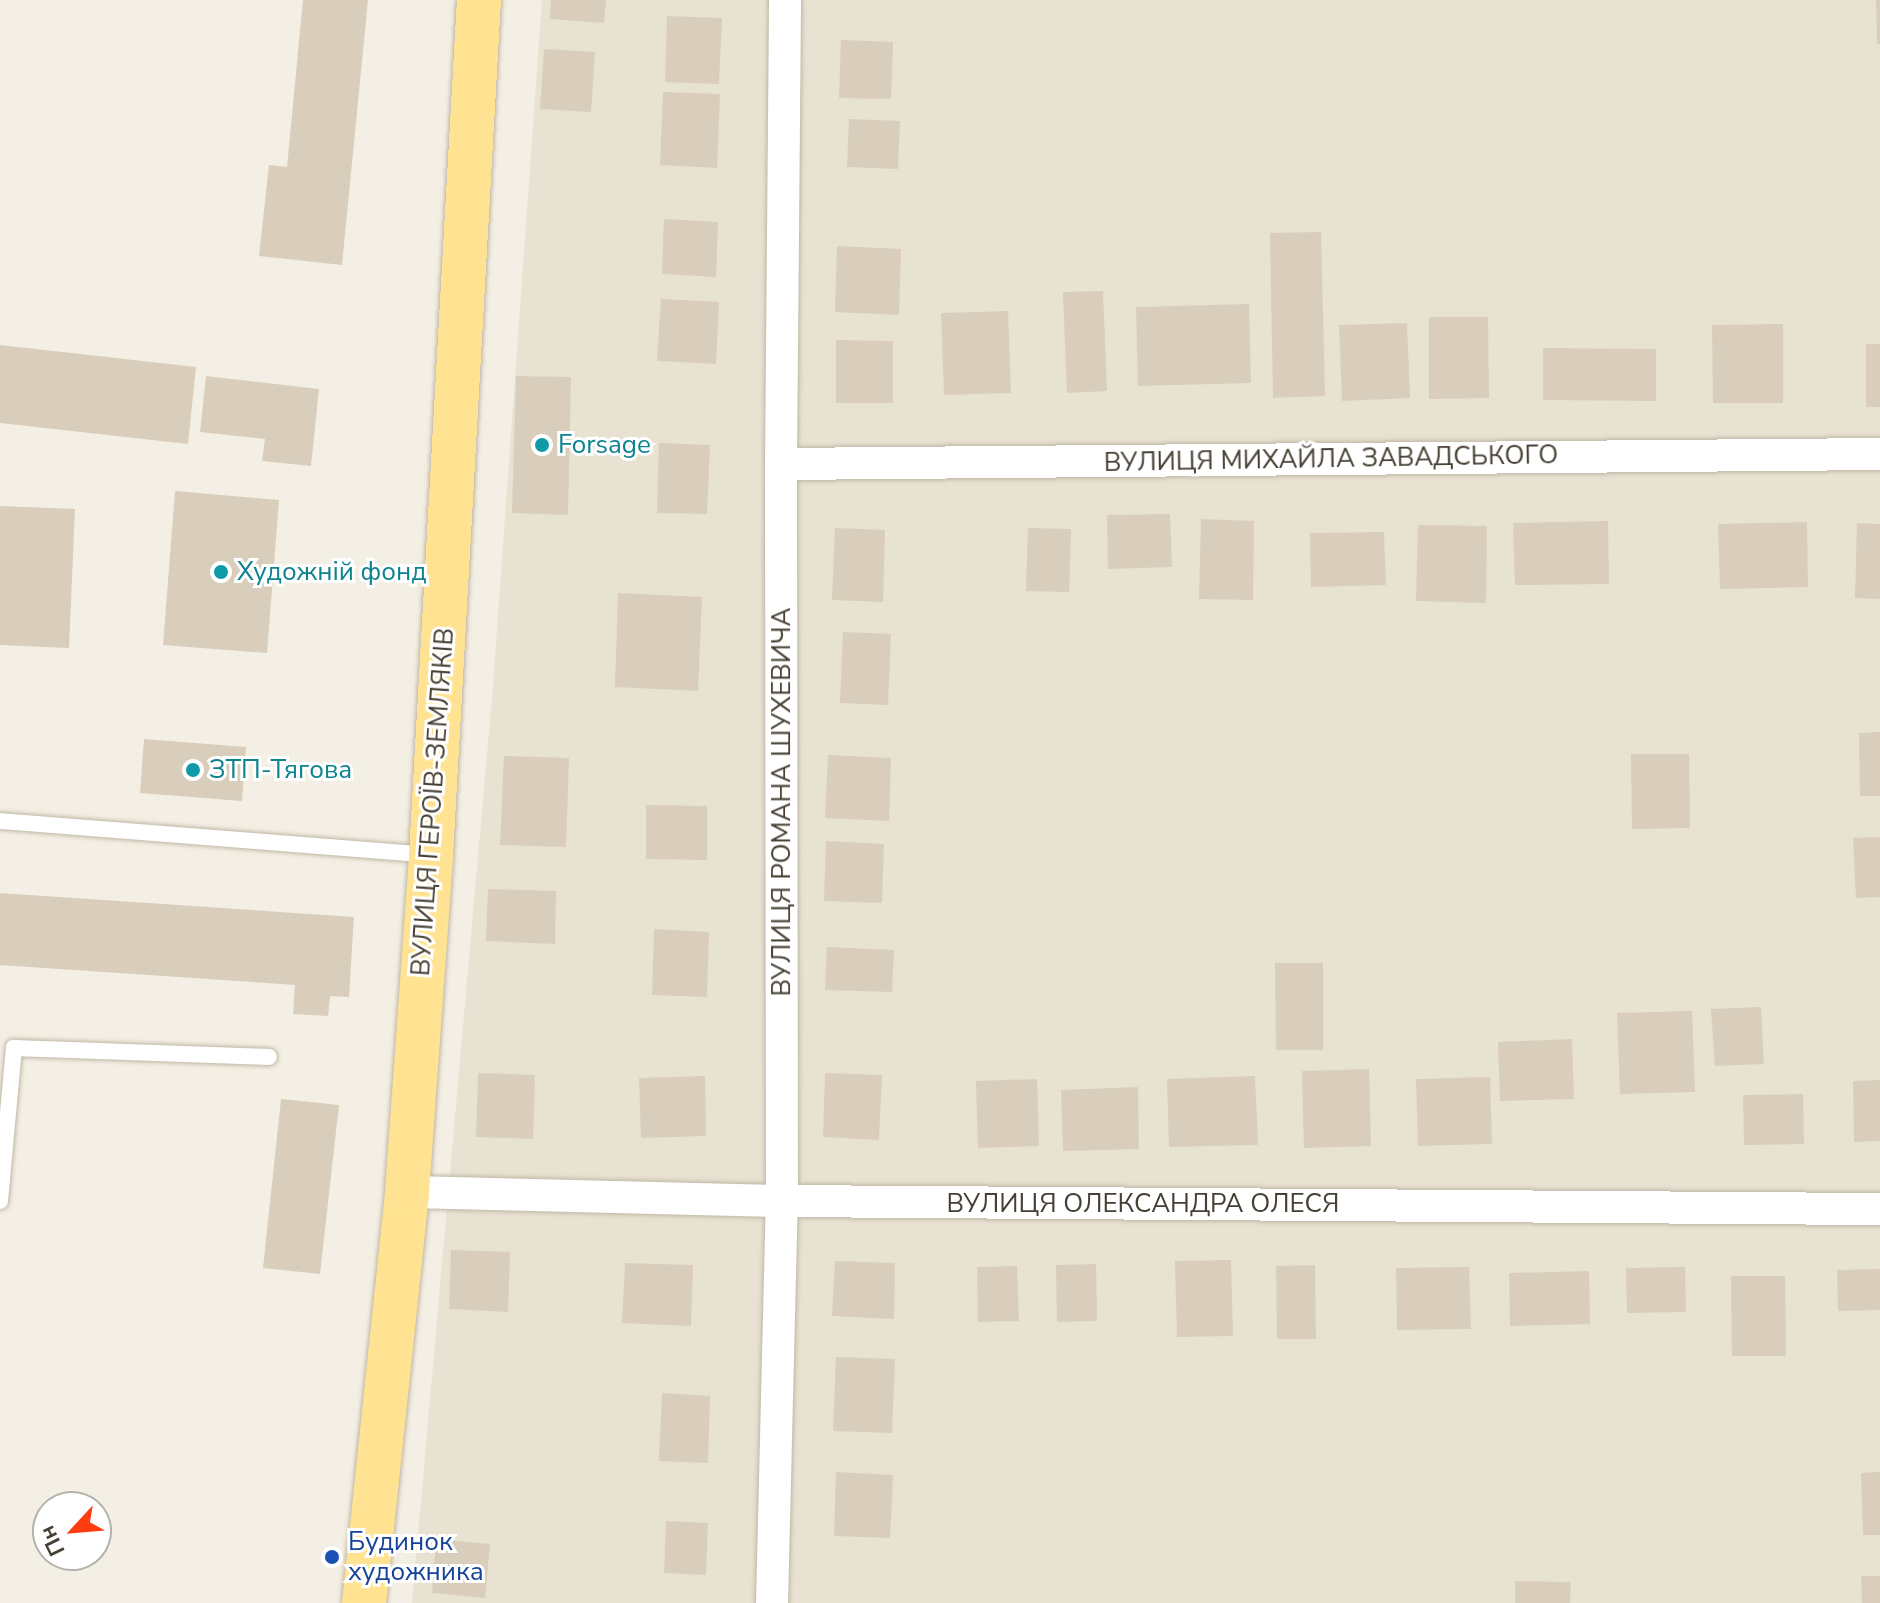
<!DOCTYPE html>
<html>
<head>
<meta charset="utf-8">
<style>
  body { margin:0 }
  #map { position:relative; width:1880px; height:1603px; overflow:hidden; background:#f4efe4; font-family:"Nunito Sans",sans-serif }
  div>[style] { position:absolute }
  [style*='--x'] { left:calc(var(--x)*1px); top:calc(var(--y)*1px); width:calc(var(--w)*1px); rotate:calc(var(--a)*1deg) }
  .residential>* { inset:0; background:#e8e2d2 }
  .building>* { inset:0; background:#d9cebb }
  .roads { filter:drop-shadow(0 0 2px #c0b8a6) drop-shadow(0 0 2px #c0b8a6) }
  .service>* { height:16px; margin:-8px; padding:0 8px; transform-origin:8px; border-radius:8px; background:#fff }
  .minor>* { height:32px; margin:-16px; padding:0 16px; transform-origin:16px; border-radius:16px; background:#fff }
  .primary>* { height:44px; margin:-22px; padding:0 22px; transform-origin:22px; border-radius:22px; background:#ffe392 }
  .dots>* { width:22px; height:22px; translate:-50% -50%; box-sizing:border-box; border:4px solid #fff; border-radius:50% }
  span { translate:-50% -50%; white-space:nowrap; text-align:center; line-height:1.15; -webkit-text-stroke:6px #fff; paint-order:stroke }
  .culture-label { font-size:26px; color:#0d838f }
  .left { translate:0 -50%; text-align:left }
  .street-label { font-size:26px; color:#463f33 }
  .transit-label { font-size:26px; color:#164399 }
  .north { position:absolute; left:32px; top:1491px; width:80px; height:80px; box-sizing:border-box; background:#fff; border:2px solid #b5b2ad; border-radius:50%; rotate:244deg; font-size:22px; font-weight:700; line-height:32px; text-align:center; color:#463f33 }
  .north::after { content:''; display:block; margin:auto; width:28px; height:36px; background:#ff3b10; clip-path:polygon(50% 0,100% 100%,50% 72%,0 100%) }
</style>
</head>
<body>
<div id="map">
  <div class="residential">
    <i style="clip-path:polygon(542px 0,1880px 0,1880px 1603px,412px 1603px,492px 698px)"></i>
  </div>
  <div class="building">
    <i style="clip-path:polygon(303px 0,368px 0,342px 265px,259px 256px,269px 165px,287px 167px)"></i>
    <i style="clip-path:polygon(551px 0,606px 0,604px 23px,550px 19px)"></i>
    <i style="clip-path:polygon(1876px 0,1880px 0,1880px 44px,1877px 44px)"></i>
    <i style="clip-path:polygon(667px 16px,722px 18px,719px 84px,665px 82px)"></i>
    <i style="clip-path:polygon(841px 40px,893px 42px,891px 99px,839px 98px)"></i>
    <i style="clip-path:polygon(544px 49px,595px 52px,591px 112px,540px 109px)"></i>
    <i style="clip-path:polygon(663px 92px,720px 94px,717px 168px,660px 165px)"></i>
    <i style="clip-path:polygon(849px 119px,900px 121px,898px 169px,847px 167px)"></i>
    <i style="clip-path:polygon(664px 219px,718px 222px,716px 277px,662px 274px)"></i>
    <i style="clip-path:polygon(1321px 232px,1325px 396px,1273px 398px,1270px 233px)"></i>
    <i style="clip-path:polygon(837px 246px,901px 249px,899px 315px,835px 312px)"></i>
    <i style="clip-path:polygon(1103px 291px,1107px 391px,1067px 393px,1063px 292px)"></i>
    <i style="clip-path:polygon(661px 299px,719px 302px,716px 364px,657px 361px)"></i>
    <i style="clip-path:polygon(1249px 304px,1251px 383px,1138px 386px,1136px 307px)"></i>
    <i style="clip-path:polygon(1008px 311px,1011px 393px,944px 395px,941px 313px)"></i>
    <i style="clip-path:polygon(1429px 317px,1488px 317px,1489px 398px,1429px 399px)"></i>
    <i style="clip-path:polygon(1407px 323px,1410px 398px,1342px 401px,1339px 325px)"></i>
    <i style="clip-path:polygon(1783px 324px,1783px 403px,1713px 403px,1712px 325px)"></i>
    <i style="clip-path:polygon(836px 340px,893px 341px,893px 403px,836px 403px)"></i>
    <i style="clip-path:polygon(1866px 344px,1880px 344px,1880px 407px,1866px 407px)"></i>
    <i style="clip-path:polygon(0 345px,196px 367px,188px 444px,0 423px)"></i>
    <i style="clip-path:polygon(1543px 348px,1656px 349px,1656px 401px,1543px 400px)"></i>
    <i style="clip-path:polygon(206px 376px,319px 389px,311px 466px,262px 461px,265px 439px,200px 432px)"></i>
    <i style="clip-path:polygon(516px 376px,571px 377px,568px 515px,512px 513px)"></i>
    <i style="clip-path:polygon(659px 443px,710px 445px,707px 514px,657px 513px)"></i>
    <i style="clip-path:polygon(175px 491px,279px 500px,267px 653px,163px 645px)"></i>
    <i style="clip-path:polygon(0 506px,75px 509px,69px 648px,0 645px)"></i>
    <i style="clip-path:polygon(1170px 514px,1172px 567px,1108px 569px,1107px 515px)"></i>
    <i style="clip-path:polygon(1201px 519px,1254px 521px,1253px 600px,1199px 599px)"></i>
    <i style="clip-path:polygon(1608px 521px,1609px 584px,1515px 585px,1513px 523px)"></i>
    <i style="clip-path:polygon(1807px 522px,1808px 587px,1720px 589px,1718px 524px)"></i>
    <i style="clip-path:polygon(1857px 523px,1880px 524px,1880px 599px,1855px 598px)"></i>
    <i style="clip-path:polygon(1418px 525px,1487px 526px,1486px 603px,1416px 601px)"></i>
    <i style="clip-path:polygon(835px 528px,885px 530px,883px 602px,832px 600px)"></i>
    <i style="clip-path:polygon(1028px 528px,1071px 529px,1069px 592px,1026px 591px)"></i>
    <i style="clip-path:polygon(1384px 532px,1386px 585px,1311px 587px,1310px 533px)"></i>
    <i style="clip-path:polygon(618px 593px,702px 597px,698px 691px,615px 687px)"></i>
    <i style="clip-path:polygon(843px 632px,891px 634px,888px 705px,840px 703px)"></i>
    <i style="clip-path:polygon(1880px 732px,1880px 796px,1860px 796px,1859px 733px)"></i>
    <i style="clip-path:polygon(144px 739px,246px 747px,242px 801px,140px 793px)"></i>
    <i style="clip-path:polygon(1631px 754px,1689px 754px,1690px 828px,1632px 829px)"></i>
    <i style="clip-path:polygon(828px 755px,891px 758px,889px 821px,825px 818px)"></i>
    <i style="clip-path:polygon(504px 756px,569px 758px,566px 847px,500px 845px)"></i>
    <i style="clip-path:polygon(646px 805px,707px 806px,707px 860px,646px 859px)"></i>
    <i style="clip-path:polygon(1880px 837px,1880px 897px,1856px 898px,1853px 838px)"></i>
    <i style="clip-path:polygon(826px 841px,884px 844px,882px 903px,824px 901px)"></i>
    <i style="clip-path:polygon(488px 889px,556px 891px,555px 944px,486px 941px)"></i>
    <i style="clip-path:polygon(0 893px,354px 917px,349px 997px,330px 996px,328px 1016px,293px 1014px,295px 985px,0 965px)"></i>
    <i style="clip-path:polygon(654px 929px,709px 932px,707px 997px,652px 995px)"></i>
    <i style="clip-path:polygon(827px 947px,894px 950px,892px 992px,825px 990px)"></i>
    <i style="clip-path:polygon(1275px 963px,1323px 963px,1323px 1050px,1276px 1050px)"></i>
    <i style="clip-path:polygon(1761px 1007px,1764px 1064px,1715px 1066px,1711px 1009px)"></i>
    <i style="clip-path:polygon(1692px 1011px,1695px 1092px,1620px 1094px,1617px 1013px)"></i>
    <i style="clip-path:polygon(1572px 1039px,1574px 1099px,1500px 1101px,1498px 1042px)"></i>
    <i style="clip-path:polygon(1369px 1069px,1371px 1146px,1304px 1148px,1302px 1071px)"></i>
    <i style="clip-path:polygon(478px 1073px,535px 1075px,533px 1139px,476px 1137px)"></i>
    <i style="clip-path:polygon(825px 1073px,882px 1075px,879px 1140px,823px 1137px)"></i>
    <i style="clip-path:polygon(705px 1076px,706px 1136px,641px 1138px,639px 1078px)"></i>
    <i style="clip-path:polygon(1255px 1076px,1258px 1145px,1169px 1147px,1167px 1079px)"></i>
    <i style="clip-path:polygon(1490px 1077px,1492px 1144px,1418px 1146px,1416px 1079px)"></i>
    <i style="clip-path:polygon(1037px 1079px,1039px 1146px,978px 1148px,976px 1081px)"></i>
    <i style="clip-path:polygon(1880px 1080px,1880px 1141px,1854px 1142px,1853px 1081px)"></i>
    <i style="clip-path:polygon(1138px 1087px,1139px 1149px,1063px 1151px,1061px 1090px)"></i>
    <i style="clip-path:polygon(1803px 1094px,1804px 1144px,1744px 1145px,1743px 1095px)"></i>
    <i style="clip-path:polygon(281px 1099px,339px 1105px,320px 1274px,263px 1268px)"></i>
    <i style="clip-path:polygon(451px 1250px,510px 1252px,508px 1312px,449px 1309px)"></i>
    <i style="clip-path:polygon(1231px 1260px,1233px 1336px,1177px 1337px,1175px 1261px)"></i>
    <i style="clip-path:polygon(835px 1261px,895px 1263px,894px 1319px,832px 1316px)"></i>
    <i style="clip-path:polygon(625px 1263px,693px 1265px,691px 1326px,622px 1323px)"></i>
    <i style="clip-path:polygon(1096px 1264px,1097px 1321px,1057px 1322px,1056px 1265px)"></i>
    <i style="clip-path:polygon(1315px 1265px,1316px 1339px,1277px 1339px,1276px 1266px)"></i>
    <i style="clip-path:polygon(1017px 1266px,1019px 1321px,978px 1322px,977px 1267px)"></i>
    <i style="clip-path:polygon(1469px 1267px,1471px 1329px,1397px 1330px,1396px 1268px)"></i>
    <i style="clip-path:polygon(1685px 1267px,1686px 1312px,1627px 1313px,1626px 1268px)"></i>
    <i style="clip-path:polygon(1880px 1269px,1880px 1310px,1838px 1311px,1837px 1270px)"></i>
    <i style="clip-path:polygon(1589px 1271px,1590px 1324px,1510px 1326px,1509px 1273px)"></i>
    <i style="clip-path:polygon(1731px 1276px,1785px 1276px,1786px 1356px,1732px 1356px)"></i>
    <i style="clip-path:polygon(836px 1357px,895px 1359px,892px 1433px,833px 1431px)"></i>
    <i style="clip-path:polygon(662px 1393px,710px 1396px,708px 1463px,659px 1461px)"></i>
    <i style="clip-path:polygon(836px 1472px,893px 1475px,890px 1538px,834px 1536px)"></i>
    <i style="clip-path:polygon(1880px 1472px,1880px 1535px,1863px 1535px,1861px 1473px)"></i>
    <i style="clip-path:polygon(666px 1521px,708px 1523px,706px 1575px,664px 1573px)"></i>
    <i style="clip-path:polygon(436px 1539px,490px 1544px,485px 1598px,432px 1593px)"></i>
    <i style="clip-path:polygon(1861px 1576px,1880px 1576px,1880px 1603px,1862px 1603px)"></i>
    <i style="clip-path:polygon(1515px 1581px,1571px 1582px,1570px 1603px,1515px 1603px)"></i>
  </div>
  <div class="roads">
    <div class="service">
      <i style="--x:0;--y:821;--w:430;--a:4.5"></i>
      <i style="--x:0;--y:1201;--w:154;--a:-84.8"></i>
      <i style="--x:14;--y:1048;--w:255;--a:2"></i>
    </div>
    <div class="minor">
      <i style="--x:781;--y:464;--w:1099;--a:-0.52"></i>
      <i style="--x:407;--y:1192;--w:375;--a:1.4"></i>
      <i style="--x:782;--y:1201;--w:1098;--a:0.42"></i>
      <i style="--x:772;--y:1603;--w:402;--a:-88.6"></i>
      <i style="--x:782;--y:1201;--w:737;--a:-90.08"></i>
      <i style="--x:781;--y:464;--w:464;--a:-89.5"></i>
    </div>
    <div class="primary">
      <i style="--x:364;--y:1603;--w:413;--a:-84"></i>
      <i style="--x:407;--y:1192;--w:338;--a:-85.9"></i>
      <i style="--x:431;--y:855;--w:856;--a:-86.79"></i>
    </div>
  </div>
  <div class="dots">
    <i style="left:542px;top:445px;background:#0f9aa8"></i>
    <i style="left:221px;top:572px;background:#0f9aa8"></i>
    <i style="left:193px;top:770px;background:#0f9aa8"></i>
    <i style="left:332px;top:1557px;background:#1a4fb4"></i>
  </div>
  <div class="culture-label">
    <span class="left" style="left:558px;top:445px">Forsage</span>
    <span class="left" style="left:237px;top:572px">Художній фонд</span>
    <span class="left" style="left:209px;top:770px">ЗТП-Тягова</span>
  </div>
  <div class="street-label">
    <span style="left:1331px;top:459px;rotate:-1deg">ВУЛИЦЯ МИХАЙЛА ЗАВАДСЬКОГО</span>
    <span style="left:433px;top:802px;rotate:-86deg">ВУЛИЦЯ ГЕРОЇВ-ЗЕМЛЯКІВ</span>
    <span style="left:782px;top:802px;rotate:-90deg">ВУЛИЦЯ РОМАНА ШУХЕВИЧА</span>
    <span style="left:1143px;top:1204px">ВУЛИЦЯ ОЛЕКСАНДРА ОЛЕСЯ</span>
  </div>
  <div class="transit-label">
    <span class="left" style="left:348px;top:1557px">Будинок<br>художника</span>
  </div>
  <div class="north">Пн</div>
</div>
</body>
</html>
